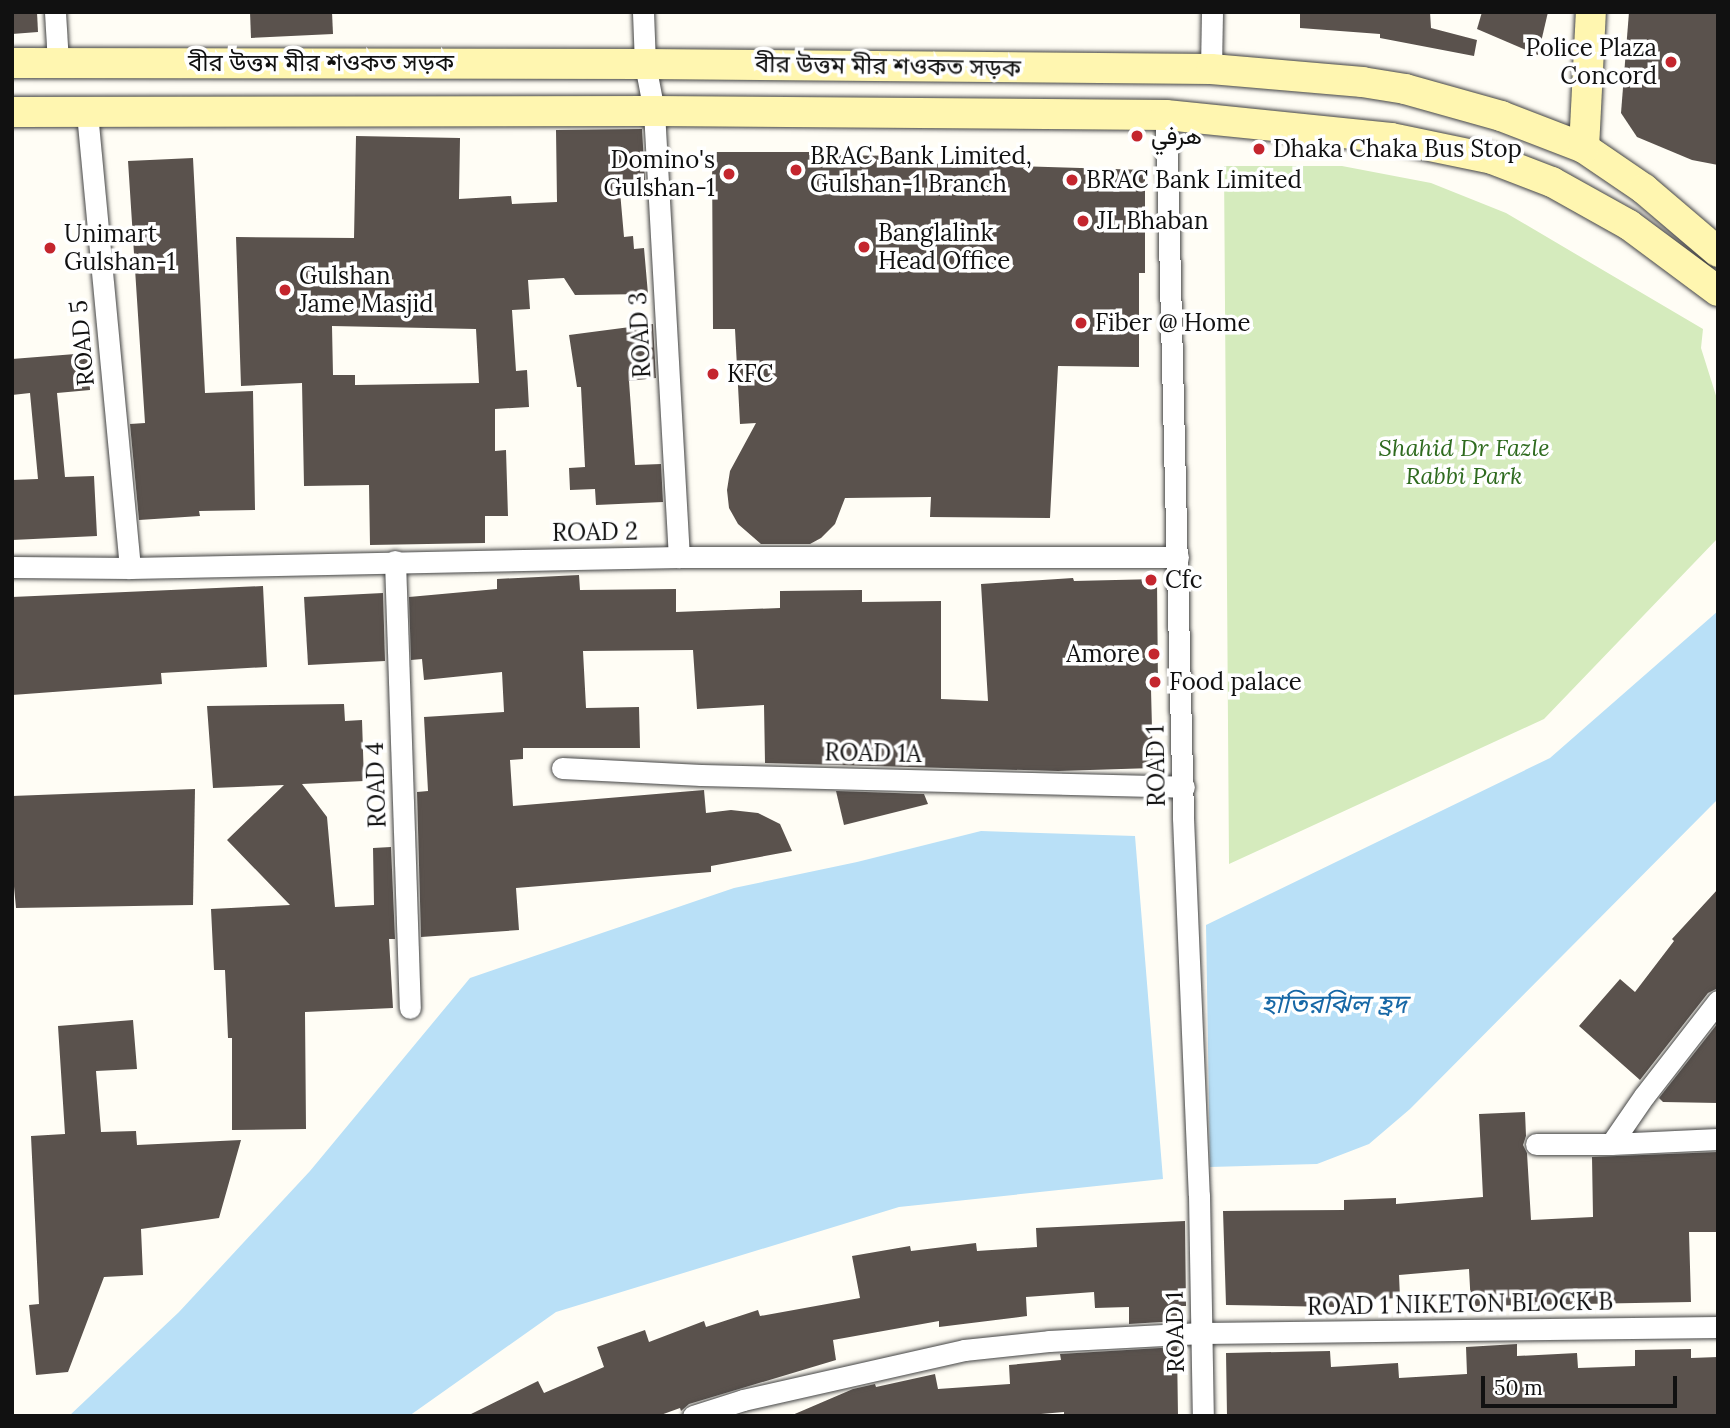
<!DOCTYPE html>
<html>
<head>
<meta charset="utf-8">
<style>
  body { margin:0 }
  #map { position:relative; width:1730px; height:1428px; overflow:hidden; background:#fffdf5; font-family:Lora,Vazirmatn,"Noto Sans Bengali",serif }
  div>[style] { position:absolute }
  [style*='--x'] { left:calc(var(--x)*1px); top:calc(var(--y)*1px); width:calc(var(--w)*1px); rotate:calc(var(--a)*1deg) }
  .green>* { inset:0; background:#d5ebbd }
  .water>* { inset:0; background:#b9e0f7 }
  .building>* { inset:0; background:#5a524d }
  .roads { filter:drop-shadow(0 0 2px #444) drop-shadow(0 0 2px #444) }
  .street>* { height:21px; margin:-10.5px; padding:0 10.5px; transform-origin:10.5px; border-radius:10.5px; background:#fff }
  .secondary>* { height:30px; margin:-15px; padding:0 15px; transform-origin:15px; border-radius:15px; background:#fff6b0 }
  .dots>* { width:19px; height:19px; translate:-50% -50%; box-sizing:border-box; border:4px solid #fff; border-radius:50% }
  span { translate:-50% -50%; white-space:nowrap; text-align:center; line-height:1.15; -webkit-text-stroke:7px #fff; paint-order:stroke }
  .poi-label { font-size:24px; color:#111 }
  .right { translate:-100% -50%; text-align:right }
  .left { translate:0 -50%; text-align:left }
  .street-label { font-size:24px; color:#111 }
  .park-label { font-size:24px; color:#2f6b1f; font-style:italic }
  .water-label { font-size:26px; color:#1768a6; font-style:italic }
  .frame { position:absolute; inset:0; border:14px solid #111; pointer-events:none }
  .scale { position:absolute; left:1481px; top:1376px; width:196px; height:32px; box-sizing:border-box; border:4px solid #111; border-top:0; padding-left:9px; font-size:21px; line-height:24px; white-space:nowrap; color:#111; -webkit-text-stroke:5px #fff; paint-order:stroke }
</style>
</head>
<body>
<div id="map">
  <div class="green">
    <i style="clip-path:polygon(1224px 166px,1342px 166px,1431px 183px,1506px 213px,1703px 329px,1701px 348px,1718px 402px,1718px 538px,1544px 719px,1229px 864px)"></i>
  </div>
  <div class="water">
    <i style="clip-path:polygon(1718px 611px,1718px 799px,1410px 1109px,1369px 1144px,1317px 1164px,1210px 1167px,1206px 925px,1550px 758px)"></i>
    <i style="clip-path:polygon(981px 831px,1135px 836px,1163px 1179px,899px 1207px,556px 1312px,409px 1416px,69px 1416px,179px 1312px,310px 1171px,470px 978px,734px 888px,857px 862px)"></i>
  </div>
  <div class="building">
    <i style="clip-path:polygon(12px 12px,37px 12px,38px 32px,12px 34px)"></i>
    <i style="clip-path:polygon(250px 12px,332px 12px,333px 34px,251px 38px)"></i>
    <i style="clip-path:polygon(1300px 12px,1430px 12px,1431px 28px,1477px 40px,1474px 56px,1380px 38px,1380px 34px,1300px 28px)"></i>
    <i style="clip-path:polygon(1482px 12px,1548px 12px,1538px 55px,1477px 29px)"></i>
    <i style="clip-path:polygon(1629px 12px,1718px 12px,1718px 165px,1692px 160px,1637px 137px,1621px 113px)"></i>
    <i style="clip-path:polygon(evenodd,642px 129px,645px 180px,619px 180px,624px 237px,633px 236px,634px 249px,644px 248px,648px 294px,575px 295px,564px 278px,528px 280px,530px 309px,512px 310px,516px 371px,527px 370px,529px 407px,495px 409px,495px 451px,506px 450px,508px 516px,485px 516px,485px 543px,370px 545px,369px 485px,304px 486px,302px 383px,241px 386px,236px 237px,354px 238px,356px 136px,460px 138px,459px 199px,511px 196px,512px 204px,557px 202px,556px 130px,642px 129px,332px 326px,476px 329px,479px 383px,355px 385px,355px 375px,333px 375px,332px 326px)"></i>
    <i style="clip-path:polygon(712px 152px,809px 152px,809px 155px,915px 156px,915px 163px,1145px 170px,1145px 273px,1139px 273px,1139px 367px,1058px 366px,1050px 518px,930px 517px,931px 497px,845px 498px,835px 524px,821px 538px,810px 544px,761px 544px,738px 524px,729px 508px,727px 490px,730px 471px,756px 423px,740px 424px,735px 329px,713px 329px)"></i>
    <i style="clip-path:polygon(193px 158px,205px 393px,253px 391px,255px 510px,199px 511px,200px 516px,139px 520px,130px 424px,145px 423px,128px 161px)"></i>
    <i style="clip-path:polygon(653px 324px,656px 378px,629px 381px,635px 465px,661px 464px,663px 502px,596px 505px,595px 489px,570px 490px,569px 468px,585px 467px,581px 387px,577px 387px,569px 335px)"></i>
    <i style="clip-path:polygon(88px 353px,90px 390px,57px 393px,65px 477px,94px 476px,97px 536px,12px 540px,12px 480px,38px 479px,30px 393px,12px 395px,12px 359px)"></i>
    <i style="clip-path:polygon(579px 575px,580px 590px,676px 589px,676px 612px,780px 608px,780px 591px,862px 590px,862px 602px,941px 601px,941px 699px,988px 701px,981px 584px,1073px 578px,1074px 581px,1157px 579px,1158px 688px,1151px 689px,1153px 768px,1058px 771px,765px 763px,764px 705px,697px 709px,693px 650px,583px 651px,586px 708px,639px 707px,640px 748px,523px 748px,523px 759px,510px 760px,513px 806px,704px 790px,706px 813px,731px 810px,758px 813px,780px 824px,792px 851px,711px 866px,711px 872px,516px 888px,519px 930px,421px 937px,417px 792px,428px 791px,424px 717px,504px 712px,502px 672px,424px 680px,422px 659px,411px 660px,409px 597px,497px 589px,497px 579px)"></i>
    <i style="clip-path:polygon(263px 586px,267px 667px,161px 673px,162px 684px,12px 695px,12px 597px)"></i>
    <i style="clip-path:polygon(383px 593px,385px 661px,308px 665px,304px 597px)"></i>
    <i style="clip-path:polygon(344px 704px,345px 721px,362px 720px,364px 781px,302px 784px,327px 817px,335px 907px,374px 905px,373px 848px,391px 847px,395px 939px,389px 939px,393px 1008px,305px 1012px,306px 1129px,232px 1130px,232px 1038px,228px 1038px,225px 970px,214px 970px,211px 909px,290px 905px,227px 840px,284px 785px,213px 788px,207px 706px)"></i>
    <i style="clip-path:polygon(195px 789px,193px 905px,16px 908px,12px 865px,12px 796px)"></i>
    <i style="clip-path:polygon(836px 791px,924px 794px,928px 804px,844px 825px)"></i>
    <i style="clip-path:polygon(1718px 889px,1718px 988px,1708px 993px,1640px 1080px,1579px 1026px,1620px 979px,1635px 992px,1674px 941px,1672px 939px)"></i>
    <i style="clip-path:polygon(133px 1020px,137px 1069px,96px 1071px,101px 1132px,136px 1131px,137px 1145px,241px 1140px,219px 1218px,141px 1229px,143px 1275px,104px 1277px,68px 1372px,36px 1375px,29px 1305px,39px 1304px,31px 1136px,65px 1134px,58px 1026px)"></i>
    <i style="clip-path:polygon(1718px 1023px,1718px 1103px,1663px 1102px,1659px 1098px)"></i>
    <i style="clip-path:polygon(1525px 1112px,1526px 1136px,1523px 1145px,1527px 1153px,1531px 1220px,1593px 1217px,1592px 1157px,1718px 1152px,1718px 1232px,1689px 1232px,1691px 1302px,1471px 1306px,1469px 1269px,1399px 1275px,1400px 1298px,1336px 1301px,1336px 1307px,1226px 1305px,1223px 1211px,1344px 1210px,1344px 1200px,1396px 1198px,1396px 1204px,1483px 1197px,1479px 1114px)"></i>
    <i style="clip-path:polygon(1185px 1221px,1186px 1306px,1177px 1306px,1177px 1321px,1129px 1324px,1129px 1307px,1095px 1308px,1094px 1292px,1026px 1297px,1027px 1316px,939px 1327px,939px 1321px,833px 1340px,836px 1360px,689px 1404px,681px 1411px,680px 1408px,658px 1416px,467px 1416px,538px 1381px,544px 1393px,604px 1367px,597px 1347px,645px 1330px,649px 1342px,704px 1321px,706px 1327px,758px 1310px,760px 1316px,860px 1298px,852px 1256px,910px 1246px,911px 1251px,976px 1243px,977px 1251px,1037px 1247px,1036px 1228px)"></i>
    <i style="clip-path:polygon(1517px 1344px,1517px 1356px,1577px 1353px,1578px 1368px,1635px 1366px,1635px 1350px,1691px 1349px,1691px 1358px,1718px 1357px,1718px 1416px,1227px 1416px,1226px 1353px,1330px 1351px,1331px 1367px,1398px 1363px,1399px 1378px,1467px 1374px,1466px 1347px)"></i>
    <i style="clip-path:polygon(1177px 1347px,1178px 1416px,1064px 1416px,1064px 1412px,1018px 1416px,790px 1416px,853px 1389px,875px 1384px,876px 1387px,935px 1374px,938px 1389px,1010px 1384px,1009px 1365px,1061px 1360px,1060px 1354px)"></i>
  </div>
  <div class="roads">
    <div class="street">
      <i style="--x:55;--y:12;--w:51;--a:86.6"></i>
      <i style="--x:643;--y:12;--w:52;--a:87.8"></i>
      <i style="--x:645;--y:64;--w:48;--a:79.2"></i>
      <i style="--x:654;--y:111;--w:447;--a:86.8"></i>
      <i style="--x:1211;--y:69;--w:57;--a:-89"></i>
      <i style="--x:87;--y:113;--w:457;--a:84.6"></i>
      <i style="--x:1166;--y:115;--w:703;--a:88.61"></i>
      <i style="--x:1183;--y:818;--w:377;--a:87.6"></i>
      <i style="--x:1199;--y:1195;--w:221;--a:89"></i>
      <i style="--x:395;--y:561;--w:447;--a:88.1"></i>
      <i style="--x:12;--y:567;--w:118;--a:0.5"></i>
      <i style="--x:130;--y:568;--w:549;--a:-1.15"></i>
      <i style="--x:679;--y:557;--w:499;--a:0"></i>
      <i style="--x:562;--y:768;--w:139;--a:2.9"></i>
      <i style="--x:701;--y:775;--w:483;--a:1.4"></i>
      <i style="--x:1718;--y:1001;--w:120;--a:127.9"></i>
      <i style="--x:1644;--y:1096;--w:58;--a:124.5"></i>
      <i style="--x:1611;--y:1144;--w:107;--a:-2.7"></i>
      <i style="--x:1536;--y:1144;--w:75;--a:0"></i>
      <i style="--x:693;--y:1416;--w:52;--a:-17.7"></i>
      <i style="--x:743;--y:1400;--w:227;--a:-12.7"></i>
      <i style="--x:964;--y:1350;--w:85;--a:-6"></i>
      <i style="--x:1049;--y:1341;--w:153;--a:-3"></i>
      <i style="--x:1202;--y:1333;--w:516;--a:-0.67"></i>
    </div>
    <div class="secondary">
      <i style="--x:12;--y:63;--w:633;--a:0.09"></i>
      <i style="--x:645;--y:64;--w:566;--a:0.51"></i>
      <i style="--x:1211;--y:69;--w:152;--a:4.9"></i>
      <i style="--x:1362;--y:82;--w:44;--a:9.2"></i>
      <i style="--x:1405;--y:89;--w:100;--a:15.7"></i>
      <i style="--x:1501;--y:116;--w:89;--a:21.1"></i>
      <i style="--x:1584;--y:148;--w:73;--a:34.3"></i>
      <i style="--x:1644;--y:189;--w:97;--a:40.4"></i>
      <i style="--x:12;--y:112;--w:642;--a:-0.09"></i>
      <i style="--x:654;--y:111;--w:512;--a:0.45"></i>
      <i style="--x:1166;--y:115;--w:226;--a:5.8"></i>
      <i style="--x:1391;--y:138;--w:103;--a:11.7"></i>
      <i style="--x:1492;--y:159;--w:64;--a:21"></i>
      <i style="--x:1552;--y:182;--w:88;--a:29.2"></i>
      <i style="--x:1629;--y:225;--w:111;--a:36.6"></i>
      <i style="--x:1584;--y:148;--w:136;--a:-87.1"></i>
    </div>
  </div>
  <div class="dots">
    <i style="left:1671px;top:62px;background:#c4262e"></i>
    <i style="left:1137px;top:136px;background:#c4262e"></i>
    <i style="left:1259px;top:149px;background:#c4262e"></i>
    <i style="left:796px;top:170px;background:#c4262e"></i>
    <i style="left:729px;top:174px;background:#c4262e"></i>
    <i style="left:1072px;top:180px;background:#c4262e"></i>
    <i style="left:1083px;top:221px;background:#c4262e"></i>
    <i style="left:864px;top:247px;background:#c4262e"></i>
    <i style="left:50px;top:248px;background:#c4262e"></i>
    <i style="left:285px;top:290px;background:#c4262e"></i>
    <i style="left:1081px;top:323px;background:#c4262e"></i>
    <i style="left:713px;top:374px;background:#c4262e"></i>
    <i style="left:1151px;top:580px;background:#c4262e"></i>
    <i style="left:1154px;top:654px;background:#c4262e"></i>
    <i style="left:1155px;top:682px;background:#c4262e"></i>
  </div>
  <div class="poi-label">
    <span class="right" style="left:1657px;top:62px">Police Plaza<br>Concord</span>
    <span class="left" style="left:1151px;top:136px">هرفي</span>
    <span class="left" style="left:1273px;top:149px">Dhaka Chaka Bus Stop</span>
    <span class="left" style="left:810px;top:170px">BRAC Bank Limited,<br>Gulshan-1 Branch</span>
    <span class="right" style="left:715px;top:174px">Domino's<br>Gulshan-1</span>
    <span class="left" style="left:1086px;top:180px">BRAC Bank Limited</span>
    <span class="left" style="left:1097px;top:221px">JL Bhaban</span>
    <span class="left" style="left:878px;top:247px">Banglalink<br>Head Office</span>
    <span class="left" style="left:64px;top:248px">Unimart<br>Gulshan-1</span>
    <span class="left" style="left:299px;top:290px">Gulshan<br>Jame Masjid</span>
    <span class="left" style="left:1095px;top:323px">Fiber @ Home</span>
    <span class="left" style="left:727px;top:374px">KFC</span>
    <span class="left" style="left:1165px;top:580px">Cfc</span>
    <span class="right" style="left:1140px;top:654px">Amore</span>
    <span class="left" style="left:1169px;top:682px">Food palace</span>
  </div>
  <div class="street-label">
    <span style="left:321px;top:63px">বীর উত্তম মীর শওকত সড়ক</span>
    <span style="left:888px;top:66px;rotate:1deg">বীর উত্তম মীর শওকত সড়ক</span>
    <span style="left:640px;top:335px;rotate:-93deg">ROAD 3</span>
    <span style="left:82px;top:343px;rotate:-95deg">ROAD 5</span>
    <span style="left:595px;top:532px;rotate:-1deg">ROAD 2</span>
    <span style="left:873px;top:753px;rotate:1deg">ROAD 1A</span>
    <span style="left:1156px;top:766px;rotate:-91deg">ROAD 1</span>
    <span style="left:376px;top:785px;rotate:-92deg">ROAD 4</span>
    <span style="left:1460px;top:1304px;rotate:-1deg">ROAD 1 NIKETON BLOCK B</span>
    <span style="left:1175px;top:1332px;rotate:-91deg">ROAD 1</span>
  </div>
  <div class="park-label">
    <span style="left:1464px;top:462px">Shahid Dr Fazle<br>Rabbi Park</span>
  </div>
  <div class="water-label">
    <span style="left:1334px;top:1004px">হাতিরঝিল হ্রদ</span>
  </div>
  <div class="frame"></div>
  <div class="scale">50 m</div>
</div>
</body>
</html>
